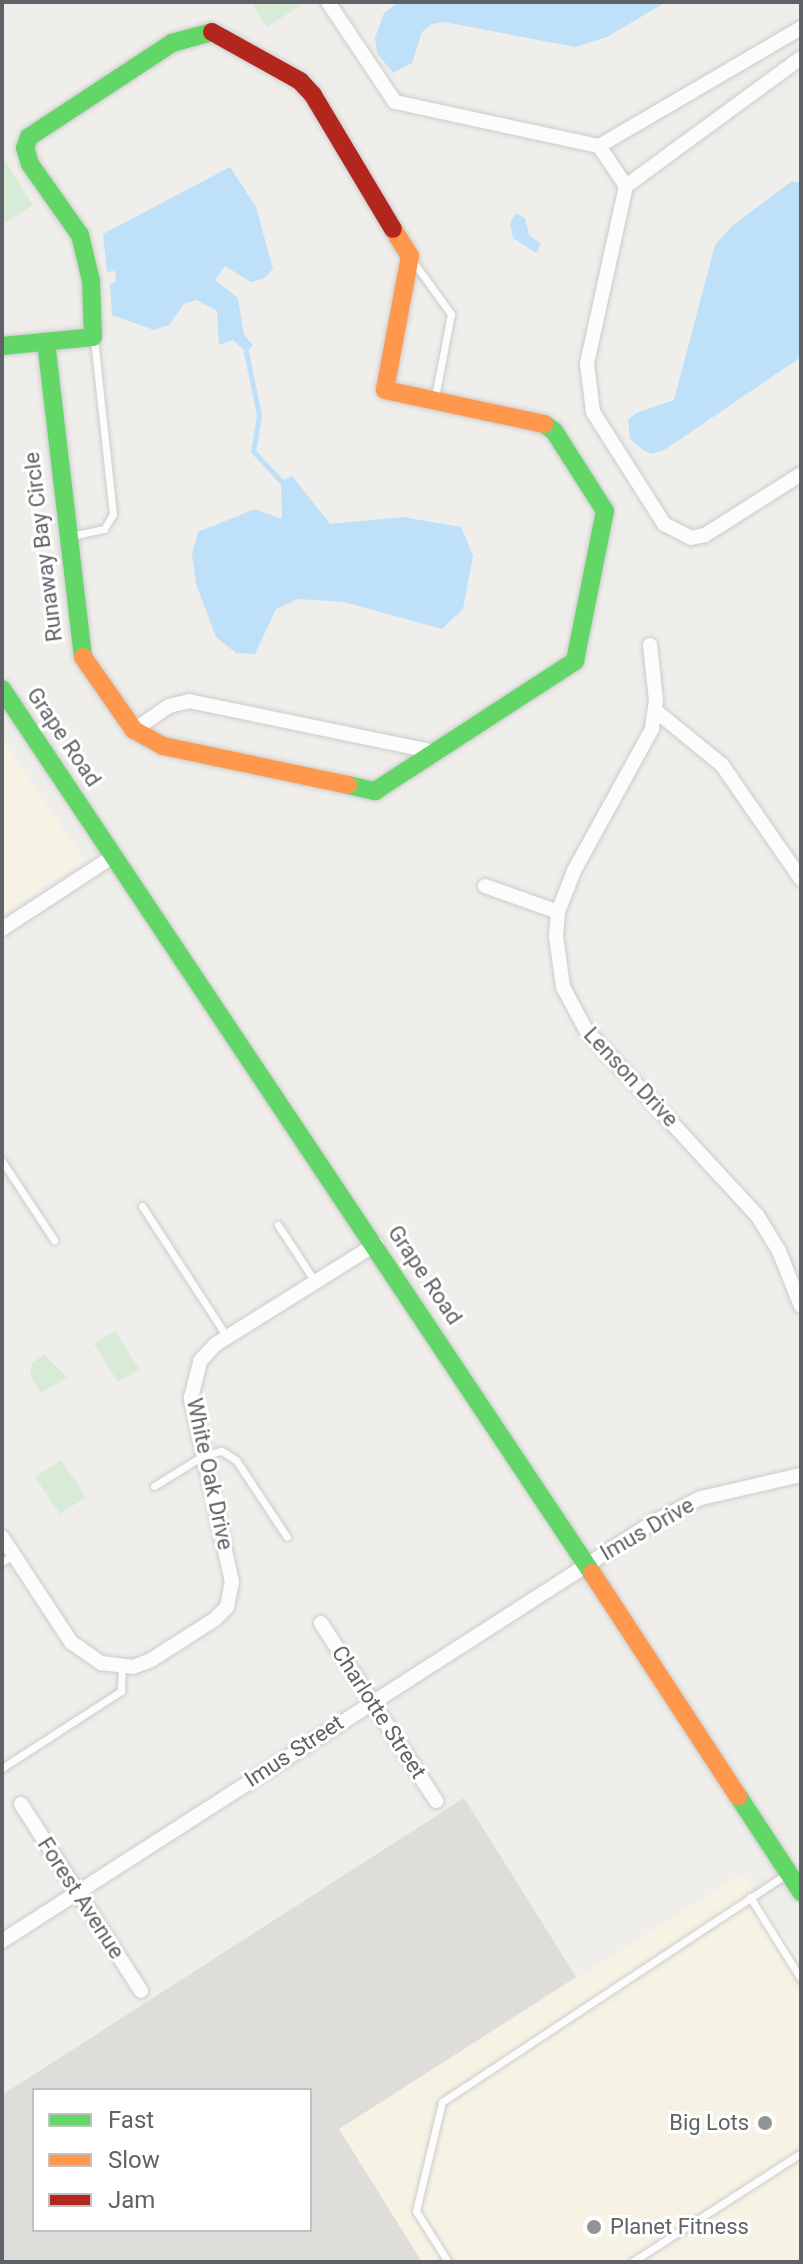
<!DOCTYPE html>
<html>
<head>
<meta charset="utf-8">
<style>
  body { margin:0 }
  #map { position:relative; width:803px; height:2264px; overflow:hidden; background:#efeeea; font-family:Roboto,sans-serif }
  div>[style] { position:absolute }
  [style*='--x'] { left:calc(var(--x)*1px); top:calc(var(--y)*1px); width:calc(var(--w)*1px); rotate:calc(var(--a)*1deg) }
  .commercial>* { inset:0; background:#f7f3e4 }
  .industrial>* { inset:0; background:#dfddda }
  .green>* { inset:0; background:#d8ebd6 }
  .water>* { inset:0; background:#bfe0f9 }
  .stream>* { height:5px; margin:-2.5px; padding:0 2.5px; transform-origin:2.5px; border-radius:2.5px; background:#bfe0f9 }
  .roads { filter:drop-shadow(0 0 2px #cbcccc) drop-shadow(0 0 2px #cbcccc) }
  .lane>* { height:7px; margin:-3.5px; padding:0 3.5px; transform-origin:3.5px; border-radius:3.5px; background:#fdfcfc }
  .street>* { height:14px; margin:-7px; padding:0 7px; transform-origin:7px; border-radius:7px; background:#fdfcfc }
  .fast>* { height:18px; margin:-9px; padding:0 9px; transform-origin:9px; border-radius:9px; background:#63d668 }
  .slow>* { height:18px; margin:-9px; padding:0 9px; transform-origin:9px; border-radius:9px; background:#ff974d }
  .jam>* { height:18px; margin:-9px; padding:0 9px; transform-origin:9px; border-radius:9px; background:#b3261e }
  .dots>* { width:22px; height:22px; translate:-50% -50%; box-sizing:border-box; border:4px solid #fff; border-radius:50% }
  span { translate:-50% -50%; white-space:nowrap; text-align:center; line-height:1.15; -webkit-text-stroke:6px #fff; paint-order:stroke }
  .street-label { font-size:22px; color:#5f6368 }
  .poi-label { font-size:22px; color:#5f6368 }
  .right { translate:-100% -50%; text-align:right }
  .left { translate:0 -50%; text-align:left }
  .frame { position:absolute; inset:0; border:4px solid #5f6368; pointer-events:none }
  .legend { position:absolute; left:32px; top:2088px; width:280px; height:144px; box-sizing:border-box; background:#fff; border:2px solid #bfc1c3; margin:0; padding:10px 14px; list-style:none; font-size:24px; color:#5f6368 }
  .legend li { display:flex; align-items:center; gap:16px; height:40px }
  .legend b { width:40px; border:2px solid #bfc1c3 }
</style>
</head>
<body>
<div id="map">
  <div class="commercial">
    <i style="clip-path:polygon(2px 738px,85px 861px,2px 914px)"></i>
    <i style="clip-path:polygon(743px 1873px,801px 1961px,801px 2262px,422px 2262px,339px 2129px)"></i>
  </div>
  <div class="industrial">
    <i style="clip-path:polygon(evenodd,464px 1798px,576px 1977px,339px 2129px,422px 2262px,2px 2262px,2px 2095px,464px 1798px,34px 2090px,310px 2090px,310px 2230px,34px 2230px,34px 2090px)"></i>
  </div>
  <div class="green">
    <i style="clip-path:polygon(251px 2px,299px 2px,301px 5px,267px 27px)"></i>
    <i style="clip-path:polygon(2px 157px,33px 205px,2px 225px)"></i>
    <i style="clip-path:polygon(115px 1331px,139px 1369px,118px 1382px,94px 1344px)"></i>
    <i style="clip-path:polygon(44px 1355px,67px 1377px,41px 1393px,30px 1375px,32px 1363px)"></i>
    <i style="clip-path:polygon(61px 1460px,86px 1497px,60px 1514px,35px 1477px)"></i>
  </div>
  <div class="water">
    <i style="clip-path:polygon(399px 2px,666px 2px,607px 37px,575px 47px,444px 22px,432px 24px,422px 32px,412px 63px,393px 73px,377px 53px,375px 38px,384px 13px)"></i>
    <i style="clip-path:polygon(230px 167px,256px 207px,273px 269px,263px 279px,251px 282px,225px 266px,215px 280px,238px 298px,244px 335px,253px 345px,246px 352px,233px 340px,219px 345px,217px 311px,196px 300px,184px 304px,169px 325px,154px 330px,112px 315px,110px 284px,116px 281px,115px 271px,107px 272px,103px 234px)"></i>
    <i style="clip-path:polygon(792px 181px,801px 183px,801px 357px,666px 449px,653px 454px,644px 451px,630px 439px,628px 420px,636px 413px,674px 400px,715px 245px,732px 226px)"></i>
    <i style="clip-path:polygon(516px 213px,525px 218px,529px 235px,541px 244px,536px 253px,513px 238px,510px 223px)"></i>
    <i style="clip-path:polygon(292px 476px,330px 524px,403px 517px,461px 527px,473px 555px,463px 609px,442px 629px,344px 602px,298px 599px,276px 609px,255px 654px,236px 653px,216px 637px,196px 584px,192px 554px,198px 532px,255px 509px,282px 519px,281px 481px)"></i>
  </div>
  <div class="stream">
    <i style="--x:246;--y:352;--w:64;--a:78.3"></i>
    <i style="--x:259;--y:415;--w:36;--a:99"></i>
    <i style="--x:253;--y:451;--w:41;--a:47"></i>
  </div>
  <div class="roads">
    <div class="lane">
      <i style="--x:412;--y:260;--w:67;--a:54.2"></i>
      <i style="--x:451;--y:314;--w:85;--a:100.9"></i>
      <i style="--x:71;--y:536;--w:34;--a:-12"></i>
      <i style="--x:104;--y:529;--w:17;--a:-59"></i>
      <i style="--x:113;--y:514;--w:176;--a:-96.2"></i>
      <i style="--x:2;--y:1161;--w:95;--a:56.6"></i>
      <i style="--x:142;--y:1206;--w:156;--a:57"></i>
      <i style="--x:278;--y:1225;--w:66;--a:56.8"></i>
      <i style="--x:154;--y:1486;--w:59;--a:-31.8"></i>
      <i style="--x:204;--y:1455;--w:18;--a:-13"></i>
      <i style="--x:222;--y:1451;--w:17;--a:33"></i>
      <i style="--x:236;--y:1460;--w:92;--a:56.5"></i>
      <i style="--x:2;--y:1562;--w:13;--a:-32"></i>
      <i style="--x:2;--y:1768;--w:142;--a:-32.9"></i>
      <i style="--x:121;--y:1691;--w:24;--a:-88"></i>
      <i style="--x:750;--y:1897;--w:97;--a:58.1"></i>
      <i style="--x:448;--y:2262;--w:60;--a:-122.1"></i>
      <i style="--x:416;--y:2211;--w:112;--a:-76.6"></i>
      <i style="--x:442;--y:2102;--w:414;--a:-33.5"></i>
      <i style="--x:632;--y:2262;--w:201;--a:-32.8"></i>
    </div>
    <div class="street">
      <i style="--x:328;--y:2;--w:120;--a:56.2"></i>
      <i style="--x:395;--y:102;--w:209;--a:12.2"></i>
      <i style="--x:599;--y:146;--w:234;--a:-30.3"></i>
      <i style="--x:599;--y:146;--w:48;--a:56"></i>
      <i style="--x:626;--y:186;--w:181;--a:102.4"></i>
      <i style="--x:587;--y:363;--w:49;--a:83"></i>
      <i style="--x:593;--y:412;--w:133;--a:57.6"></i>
      <i style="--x:664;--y:524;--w:30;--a:27"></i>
      <i style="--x:691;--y:538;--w:14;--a:-12"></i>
      <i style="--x:705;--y:535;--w:114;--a:-32.4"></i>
      <i style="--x:626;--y:186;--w:217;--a:-36.2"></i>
      <i style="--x:650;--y:645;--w:55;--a:83.8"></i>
      <i style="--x:656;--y:700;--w:29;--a:98"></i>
      <i style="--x:652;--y:729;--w:162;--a:118.8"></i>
      <i style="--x:574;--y:871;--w:44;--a:111.3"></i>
      <i style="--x:558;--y:912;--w:24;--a:95"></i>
      <i style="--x:556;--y:936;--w:51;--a:82.2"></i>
      <i style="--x:563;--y:987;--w:49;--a:61.9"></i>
      <i style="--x:586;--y:1030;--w:252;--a:47.3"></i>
      <i style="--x:757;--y:1215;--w:42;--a:58.6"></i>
      <i style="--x:779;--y:1251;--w:59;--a:68.2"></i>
      <i style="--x:656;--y:711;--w:85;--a:39.3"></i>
      <i style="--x:722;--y:765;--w:139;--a:55.3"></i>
      <i style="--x:134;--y:730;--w:42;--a:-34.4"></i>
      <i style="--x:169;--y:706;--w:21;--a:-14"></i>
      <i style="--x:189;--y:701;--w:252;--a:11.7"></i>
      <i style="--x:485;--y:886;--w:77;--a:19.6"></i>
      <i style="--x:2;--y:929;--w:135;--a:-33.2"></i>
      <i style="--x:2;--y:1537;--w:126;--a:56.7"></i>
      <i style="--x:71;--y:1642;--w:37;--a:35"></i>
      <i style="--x:101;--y:1663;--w:32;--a:7"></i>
      <i style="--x:133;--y:1667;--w:19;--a:-21"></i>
      <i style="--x:151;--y:1660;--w:76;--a:-32.6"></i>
      <i style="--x:215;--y:1619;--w:17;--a:-45"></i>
      <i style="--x:227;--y:1607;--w:25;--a:-79"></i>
      <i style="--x:232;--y:1582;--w:189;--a:-102.6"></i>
      <i style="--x:191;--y:1398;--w:38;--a:-76"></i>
      <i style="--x:200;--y:1361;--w:23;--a:-47"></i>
      <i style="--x:216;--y:1344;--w:189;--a:-32"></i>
      <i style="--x:321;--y:1623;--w:212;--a:57.1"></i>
      <i style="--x:21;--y:1804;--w:222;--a:57.3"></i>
      <i style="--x:2;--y:1941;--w:775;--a:-32.73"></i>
      <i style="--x:654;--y:1522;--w:53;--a:-27.1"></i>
      <i style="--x:701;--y:1498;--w:103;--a:-13"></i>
    </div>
    <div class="fast">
      <i style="--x:46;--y:342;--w:317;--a:83.3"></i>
      <i style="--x:2;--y:346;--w:91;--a:-5.6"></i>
      <i style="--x:93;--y:337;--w:56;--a:-92"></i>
      <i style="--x:91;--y:281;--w:47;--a:-103.4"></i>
      <i style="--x:80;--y:235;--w:87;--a:-125.2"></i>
      <i style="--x:30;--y:164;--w:17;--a:-107"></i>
      <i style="--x:25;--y:148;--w:12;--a:-70"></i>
      <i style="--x:29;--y:137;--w:171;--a:-33.3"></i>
      <i style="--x:172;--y:43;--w:41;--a:-15.4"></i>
      <i style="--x:2;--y:689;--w:1063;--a:56.28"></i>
      <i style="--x:348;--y:785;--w:28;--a:13"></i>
      <i style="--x:375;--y:791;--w:239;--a:-33"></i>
      <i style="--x:575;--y:661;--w:153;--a:-78.7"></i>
      <i style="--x:605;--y:511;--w:95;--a:-122.5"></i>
      <i style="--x:554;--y:431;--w:12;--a:-145"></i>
      <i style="--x:738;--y:1796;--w:115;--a:56.7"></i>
    </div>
    <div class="slow">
      <i style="--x:393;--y:229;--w:32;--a:58"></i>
      <i style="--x:410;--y:256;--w:136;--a:100.6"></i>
      <i style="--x:385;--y:390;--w:163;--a:12.1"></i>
      <i style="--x:83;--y:657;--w:89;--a:55.1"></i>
      <i style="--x:134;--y:730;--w:33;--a:29"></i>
      <i style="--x:163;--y:746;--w:189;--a:11.9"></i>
      <i style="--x:592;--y:1573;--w:267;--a:56.8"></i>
    </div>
    <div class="jam">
      <i style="--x:212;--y:32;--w:101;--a:29.1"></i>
      <i style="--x:300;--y:81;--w:19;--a:47"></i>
      <i style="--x:313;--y:95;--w:156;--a:59.2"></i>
    </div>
  </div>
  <div class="dots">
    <i style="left:765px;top:2123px;background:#919496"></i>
    <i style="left:594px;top:2227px;background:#919496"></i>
  </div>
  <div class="street-label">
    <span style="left:43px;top:547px;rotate:-97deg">Runaway Bay Circle</span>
    <span style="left:64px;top:737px;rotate:56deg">Grape Road</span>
    <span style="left:631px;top:1077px;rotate:47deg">Lenson Drive</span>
    <span style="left:425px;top:1275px;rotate:56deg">Grape Road</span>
    <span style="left:210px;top:1474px;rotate:78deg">White Oak Drive</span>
    <span style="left:647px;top:1529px;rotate:-30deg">Imus Drive</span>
    <span style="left:379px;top:1712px;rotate:57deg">Charlotte Street</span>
    <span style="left:294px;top:1751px;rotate:-33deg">Imus Street</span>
    <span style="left:81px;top:1898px;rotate:57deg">Forest Avenue</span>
  </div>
  <div class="poi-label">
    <span class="right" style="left:749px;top:2123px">Big Lots</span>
    <span class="left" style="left:610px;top:2227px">Planet Fitness</span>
  </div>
  <div class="frame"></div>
  <ul class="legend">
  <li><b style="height:10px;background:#63d668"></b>Fast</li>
  <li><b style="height:10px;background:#ff974d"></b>Slow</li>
  <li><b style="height:10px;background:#b3261e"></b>Jam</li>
  </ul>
</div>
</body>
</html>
